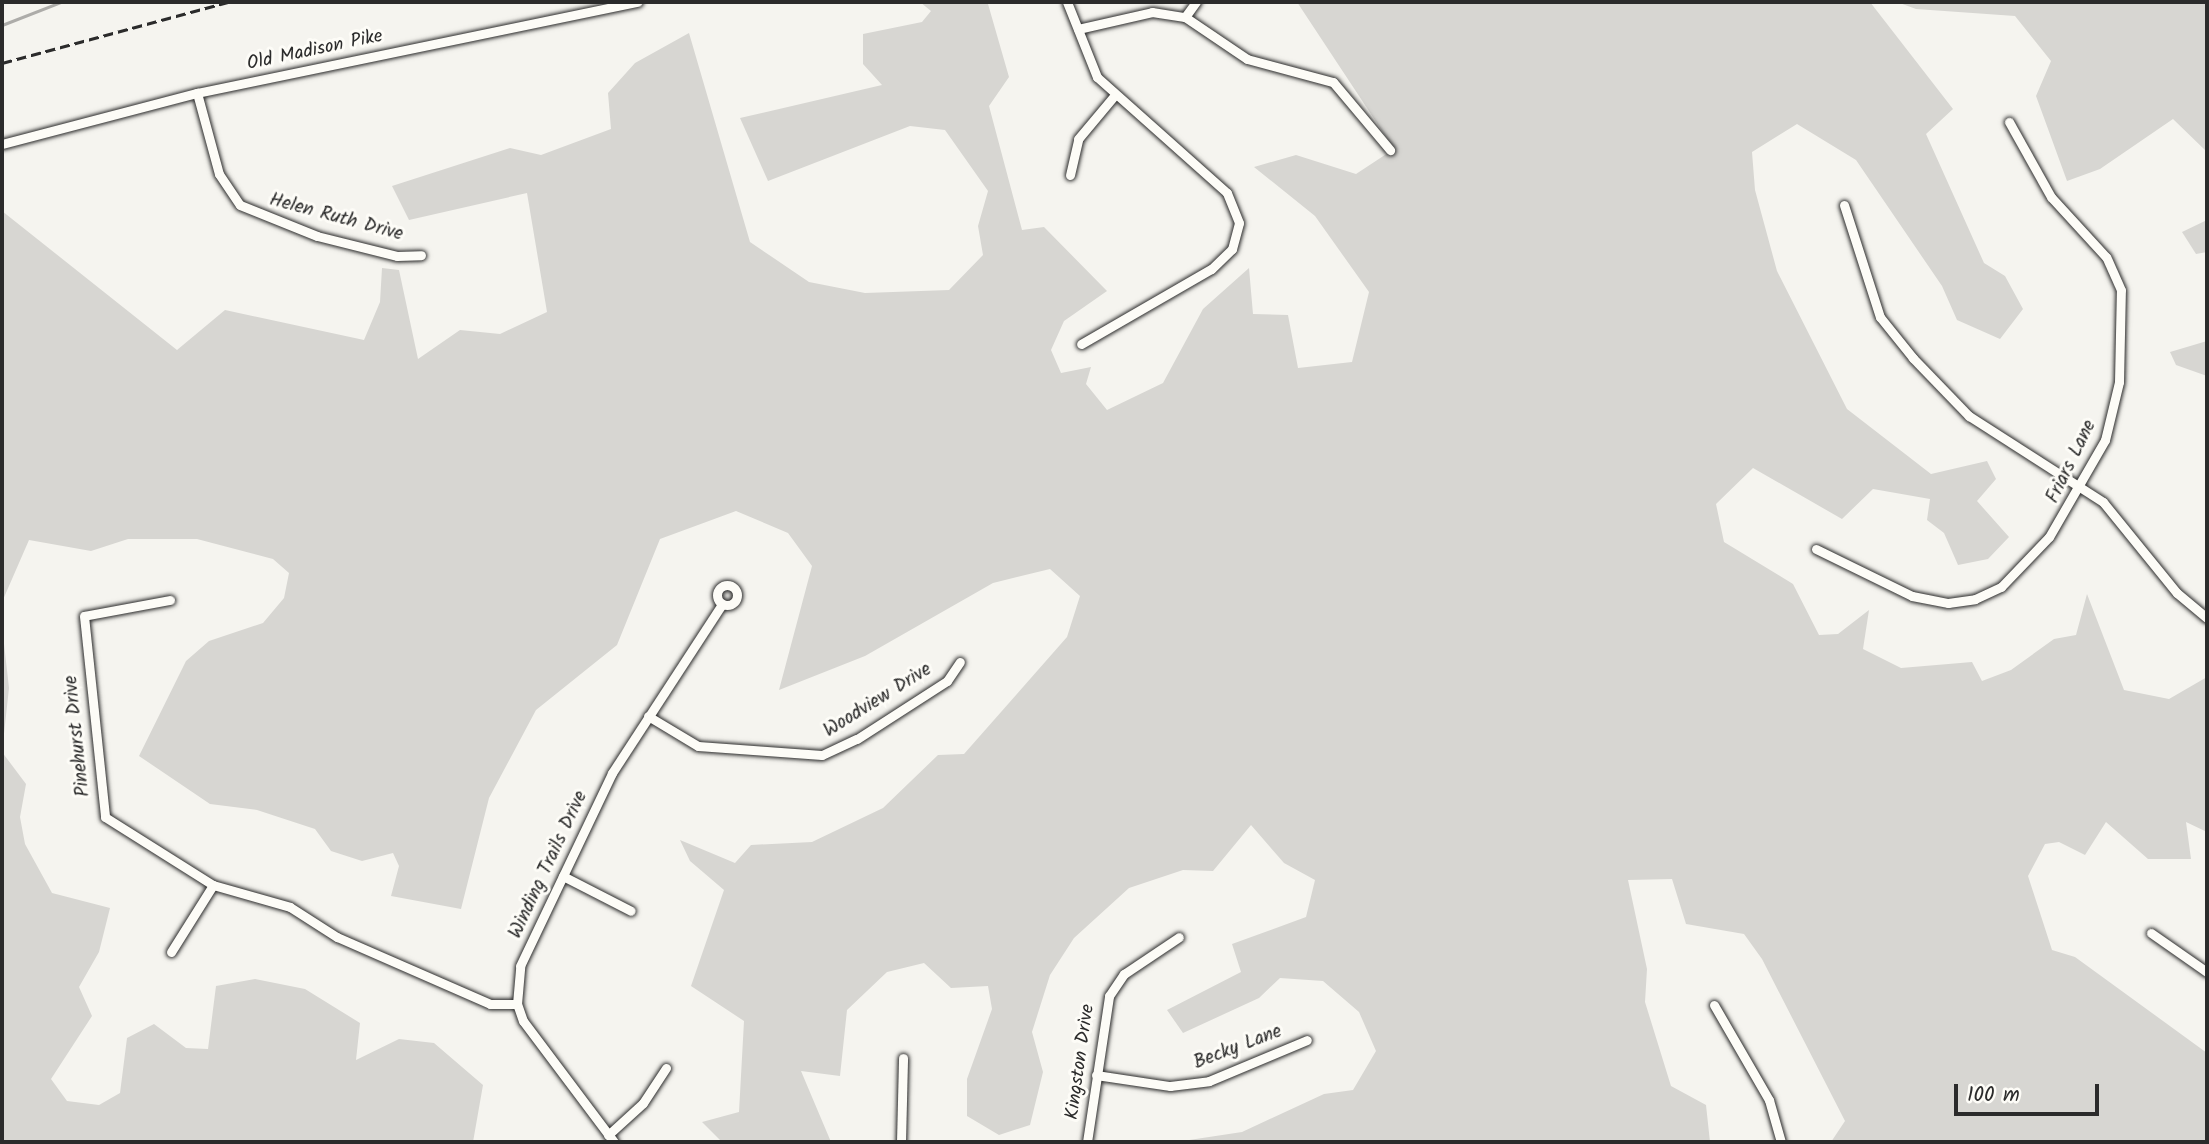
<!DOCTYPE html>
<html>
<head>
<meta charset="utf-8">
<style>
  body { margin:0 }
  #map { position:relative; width:2209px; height:1144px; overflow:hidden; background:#f5f4ef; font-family:Kalam,sans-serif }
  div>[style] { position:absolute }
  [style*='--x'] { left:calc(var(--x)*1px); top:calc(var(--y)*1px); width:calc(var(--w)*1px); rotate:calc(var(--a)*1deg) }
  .green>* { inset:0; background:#d7d6d2 }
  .stream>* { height:2.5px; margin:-1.25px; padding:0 1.25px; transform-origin:1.25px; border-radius:1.25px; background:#adaca9 }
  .roads { filter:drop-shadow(0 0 2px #2b2b2b) drop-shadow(0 0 2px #2b2b2b) }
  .street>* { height:9px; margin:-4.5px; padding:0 4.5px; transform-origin:4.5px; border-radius:4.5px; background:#fdfcf7 }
  .street>.ring { margin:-4.5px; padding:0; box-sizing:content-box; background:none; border:9px solid #fdfcf7; border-radius:50% }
  .rail>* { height:2.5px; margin-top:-1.25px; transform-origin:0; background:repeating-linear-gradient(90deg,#2b2b2b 0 10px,transparent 0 15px) }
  span { translate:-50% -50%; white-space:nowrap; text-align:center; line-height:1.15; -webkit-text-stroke:6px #fdfcf7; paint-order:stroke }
  .street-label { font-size:19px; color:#2b2b2b }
  .frame { position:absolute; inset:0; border:4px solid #2b2b2b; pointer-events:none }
  .scale { position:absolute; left:1954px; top:1084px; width:145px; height:32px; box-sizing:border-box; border:4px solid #2b2b2b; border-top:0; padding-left:9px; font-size:21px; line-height:24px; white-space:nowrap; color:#2b2b2b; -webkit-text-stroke:5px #fdfcf7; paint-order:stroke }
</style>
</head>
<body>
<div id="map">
  <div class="green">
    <i style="clip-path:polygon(920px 2px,988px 4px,1009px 77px,989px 106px,1022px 230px,1044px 227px,1107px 291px,1064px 321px,1051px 350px,1061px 373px,1091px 367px,1086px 384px,1107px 410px,1163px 383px,1203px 309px,1249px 268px,1253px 314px,1288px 315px,1298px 368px,1352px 362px,1369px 292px,1315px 216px,1254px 167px,1296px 155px,1356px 174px,1394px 149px,1297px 2px,1870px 2px,1953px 109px,1926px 134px,1984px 263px,2005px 276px,2023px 309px,2000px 339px,1957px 320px,1942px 286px,1856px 160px,1797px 124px,1752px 152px,1755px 190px,1777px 271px,1847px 409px,1931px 474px,1987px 461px,1996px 479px,1977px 501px,2009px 537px,1988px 559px,1958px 565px,1944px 533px,1927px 520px,1930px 499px,1873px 489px,1842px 519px,1753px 468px,1716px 504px,1724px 542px,1793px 584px,1819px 635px,1838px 634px,1869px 610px,1863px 649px,1901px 668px,1972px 662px,1982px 681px,2011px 670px,2054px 639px,2076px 635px,2087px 594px,2124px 690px,2169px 699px,2207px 677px,2207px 832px,2186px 822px,2191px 859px,2148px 859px,2106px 822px,2085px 855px,2059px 842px,2045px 844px,2028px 876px,2052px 950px,2075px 957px,2207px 1053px,2207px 1142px,1831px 1142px,1845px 1121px,1762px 959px,1744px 934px,1686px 924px,1672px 879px,1628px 880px,1647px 969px,1645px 1002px,1671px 1086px,1706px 1105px,1710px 1142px,1176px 1142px,1242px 1132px,1324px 1094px,1353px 1090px,1376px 1051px,1359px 1012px,1323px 981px,1280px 978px,1259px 998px,1183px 1033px,1167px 1010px,1241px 972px,1232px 944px,1306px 917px,1315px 880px,1284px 863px,1251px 825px,1213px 871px,1183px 870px,1129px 888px,1074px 938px,1050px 975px,1032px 1032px,1043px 1072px,1030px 1125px,999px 1135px,967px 1116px,967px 1079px,992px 1009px,988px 986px,951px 988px,924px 963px,887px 972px,847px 1010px,840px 1076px,801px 1071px,831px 1142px,722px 1142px,702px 1122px,739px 1112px,744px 1021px,691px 986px,724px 890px,690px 861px,680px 840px,735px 863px,751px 845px,812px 842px,883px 808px,938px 755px,964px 754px,1067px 637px,1080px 596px,1050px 569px,993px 583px,865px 656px,779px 690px,812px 566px,788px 533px,736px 511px,660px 539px,617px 645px,536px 710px,489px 798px,461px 909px,391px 896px,399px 866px,393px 853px,362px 861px,331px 851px,315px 829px,257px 810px,210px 804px,139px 756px,186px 661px,209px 641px,263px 623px,284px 598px,289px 573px,273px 559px,197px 539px,128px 539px,91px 551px,29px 540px,2px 602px,2px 211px,177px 350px,225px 310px,364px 340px,380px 302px,382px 268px,399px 270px,418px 359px,460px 330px,500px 334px,547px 312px,527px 193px,409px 220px,392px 186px,510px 148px,541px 155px,611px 129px,608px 93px,635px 63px,689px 33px,750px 242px,809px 282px,865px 293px,949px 290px,983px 255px,978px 226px,988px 191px,945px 130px,910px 126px,768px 181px,740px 118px,882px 85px,863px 64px,863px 34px,922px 22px,931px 11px)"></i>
    <i style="clip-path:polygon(1897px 2px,2207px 2px,2207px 152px,2173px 119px,2100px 169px,2067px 181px,2036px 96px,2051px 61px,2015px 16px,1916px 9px)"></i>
    <i style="clip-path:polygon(2207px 220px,2207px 252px,2196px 254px,2182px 232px)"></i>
    <i style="clip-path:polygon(2207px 341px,2207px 376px,2176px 365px,2170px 352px)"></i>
    <i style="clip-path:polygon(2px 626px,9px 688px,2px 752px,26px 784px,20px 817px,25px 844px,52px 893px,110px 908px,99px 952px,79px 987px,92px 1016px,51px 1079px,67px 1101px,99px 1105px,120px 1093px,127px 1038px,154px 1024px,186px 1048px,208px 1049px,216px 986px,255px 979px,305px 989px,360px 1023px,356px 1060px,399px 1039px,434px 1043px,483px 1085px,473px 1142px,2px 1142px)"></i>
  </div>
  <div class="stream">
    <i style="--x:2;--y:25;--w:63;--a:-21.3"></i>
  </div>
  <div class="roads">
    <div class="street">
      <i style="--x:1067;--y:2;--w:81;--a:68.2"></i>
      <i style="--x:1097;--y:77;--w:174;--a:41.7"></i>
      <i style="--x:1227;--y:193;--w:32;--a:68"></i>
      <i style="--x:1239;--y:223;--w:27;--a:105"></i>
      <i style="--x:1232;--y:249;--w:29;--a:136"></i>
      <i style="--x:1211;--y:269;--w:150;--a:150"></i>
      <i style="--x:1185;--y:17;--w:19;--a:-54"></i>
      <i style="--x:1078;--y:29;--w:76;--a:-12.9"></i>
      <i style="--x:1152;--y:12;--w:33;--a:9"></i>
      <i style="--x:1185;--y:17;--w:75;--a:34.1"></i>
      <i style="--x:1247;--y:59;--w:89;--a:15"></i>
      <i style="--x:1333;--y:82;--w:89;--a:50"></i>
      <i style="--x:197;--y:93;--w:84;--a:74.8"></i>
      <i style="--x:219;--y:174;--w:37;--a:56"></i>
      <i style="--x:240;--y:205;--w:83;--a:21.9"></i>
      <i style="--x:317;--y:236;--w:82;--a:14"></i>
      <i style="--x:397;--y:256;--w:24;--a:-2"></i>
      <i style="--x:2;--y:144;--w:202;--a:-14.7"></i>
      <i style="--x:197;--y:93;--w:450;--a:-11.7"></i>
      <i style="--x:1070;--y:175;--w:37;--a:-77"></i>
      <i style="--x:1078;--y:139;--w:56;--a:-50.1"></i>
      <i style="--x:1844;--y:205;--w:118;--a:72.2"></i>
      <i style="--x:1880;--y:317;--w:53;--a:51.2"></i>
      <i style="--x:1913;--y:358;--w:81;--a:46"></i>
      <i style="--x:1969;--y:416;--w:159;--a:32.7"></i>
      <i style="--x:2103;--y:502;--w:117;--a:50.9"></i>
      <i style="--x:2177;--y:593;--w:39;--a:40"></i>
      <i style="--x:1816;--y:549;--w:107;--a:26.1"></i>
      <i style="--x:1912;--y:596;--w:37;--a:11"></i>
      <i style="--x:1948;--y:603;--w:27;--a:-8"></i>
      <i style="--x:1975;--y:599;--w:29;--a:-25"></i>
      <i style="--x:2001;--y:587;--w:69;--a:-46.2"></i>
      <i style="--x:2049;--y:537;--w:112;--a:-60"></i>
      <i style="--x:2105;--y:440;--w:60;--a:-76.4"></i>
      <i style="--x:2119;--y:382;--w:92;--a:-88.8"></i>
      <i style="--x:2121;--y:290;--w:36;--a:-114"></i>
      <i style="--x:2106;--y:257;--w:81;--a:-132.5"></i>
      <i style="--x:2051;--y:197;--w:86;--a:-119.2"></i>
      <i class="ring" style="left:717px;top:585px;width:11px;height:11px"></i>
      <i style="--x:170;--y:600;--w:87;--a:169.5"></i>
      <i style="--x:84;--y:616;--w:202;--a:84"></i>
      <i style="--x:105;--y:817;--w:128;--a:32.2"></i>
      <i style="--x:213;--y:885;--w:80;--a:15.9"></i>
      <i style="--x:290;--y:907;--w:56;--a:32.6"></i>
      <i style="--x:337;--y:937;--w:167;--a:23.6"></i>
      <i style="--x:490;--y:1004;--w:27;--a:0"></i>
      <i style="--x:648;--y:716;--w:58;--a:31"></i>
      <i style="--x:698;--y:746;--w:124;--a:4.2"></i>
      <i style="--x:822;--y:755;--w:38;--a:-25"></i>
      <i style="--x:857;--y:739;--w:107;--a:-32.8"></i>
      <i style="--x:947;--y:681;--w:23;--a:-56"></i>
      <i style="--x:563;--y:876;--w:76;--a:27.2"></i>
      <i style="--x:2151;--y:933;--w:68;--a:34.9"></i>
      <i style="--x:171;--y:952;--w:79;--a:-57.9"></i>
      <i style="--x:1714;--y:1005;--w:110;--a:59.9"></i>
      <i style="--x:1769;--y:1100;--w:44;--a:74.1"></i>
      <i style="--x:1096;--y:1075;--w:75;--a:8.5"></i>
      <i style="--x:1170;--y:1086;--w:39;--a:-7"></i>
      <i style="--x:1209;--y:1081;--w:106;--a:-22.7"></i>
      <i style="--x:608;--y:1135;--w:47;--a:-42.4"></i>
      <i style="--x:643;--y:1103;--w:42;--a:-56.7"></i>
      <i style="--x:614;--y:1142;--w:151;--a:-126.9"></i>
      <i style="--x:523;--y:1021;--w:18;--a:-109"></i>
      <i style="--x:517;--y:1004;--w:38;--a:-85"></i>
      <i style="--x:520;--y:966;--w:214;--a:-64.5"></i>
      <i style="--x:612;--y:773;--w:202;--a:-56.9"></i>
      <i style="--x:901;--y:1142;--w:84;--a:-88.6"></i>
      <i style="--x:1087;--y:1142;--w:148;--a:-81.4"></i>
      <i style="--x:1109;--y:996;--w:27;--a:-56"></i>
      <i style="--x:1124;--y:974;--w:66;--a:-33.9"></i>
    </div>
  </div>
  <div class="rail">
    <i style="--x:2;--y:63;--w:234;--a:-15.1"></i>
  </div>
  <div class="street-label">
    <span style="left:315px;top:51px;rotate:-12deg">Old Madison Pike</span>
    <span style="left:336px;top:218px;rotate:15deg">Helen Ruth Drive</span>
    <span style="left:2072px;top:462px;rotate:-64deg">Friars Lane</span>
    <span style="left:878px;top:701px;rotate:-32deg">Woodview Drive</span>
    <span style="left:78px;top:736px;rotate:-96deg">Pinehurst Drive</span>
    <span style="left:549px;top:865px;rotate:-65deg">Winding Trails Drive</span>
    <span style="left:1238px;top:1048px;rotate:-21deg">Becky Lane</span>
    <span style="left:1081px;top:1062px;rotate:-82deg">Kingston Drive</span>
  </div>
  <div class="frame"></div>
  <div class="scale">100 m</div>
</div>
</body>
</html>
